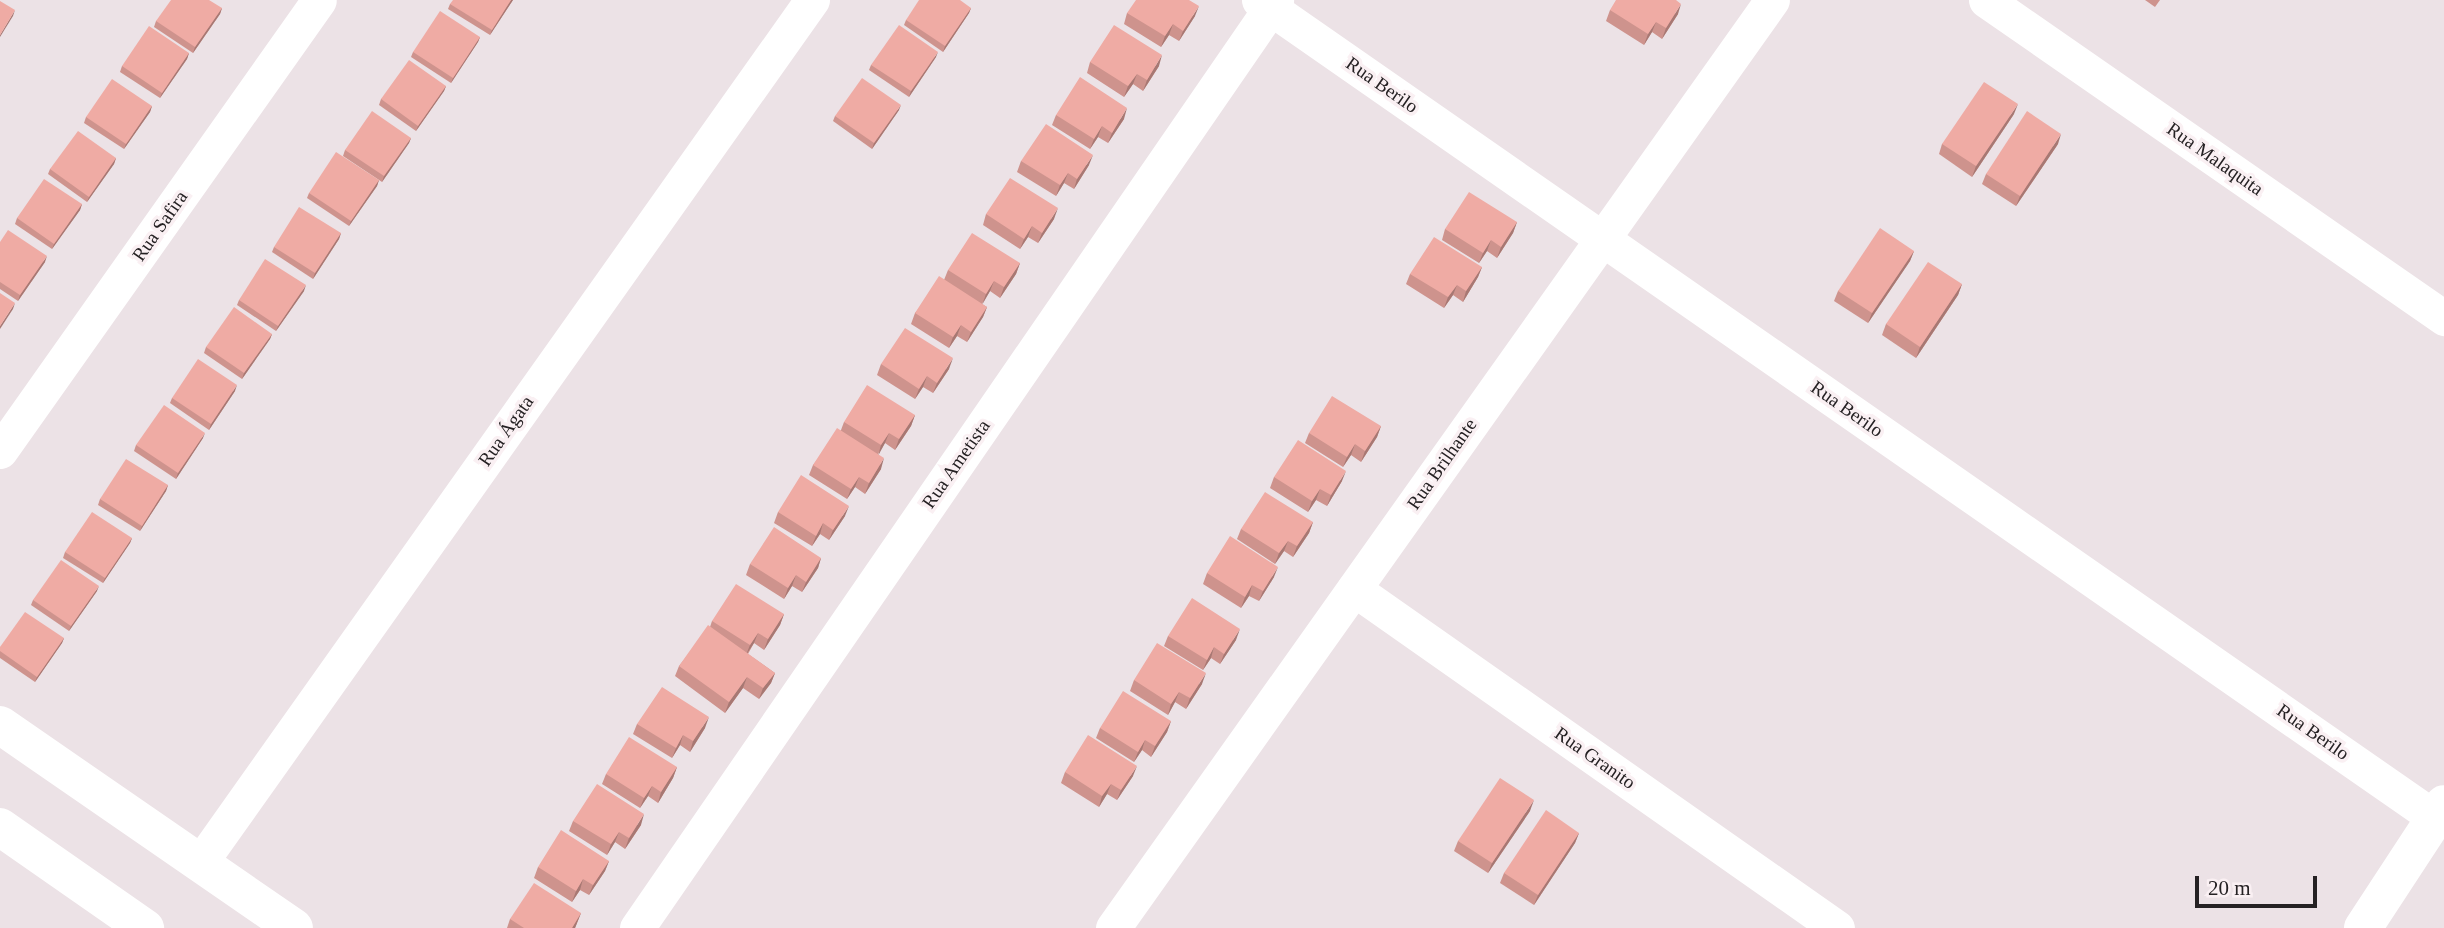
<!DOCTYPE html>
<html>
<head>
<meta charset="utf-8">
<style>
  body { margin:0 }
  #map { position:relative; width:2444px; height:928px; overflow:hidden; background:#ece2e6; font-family:Georgia,serif }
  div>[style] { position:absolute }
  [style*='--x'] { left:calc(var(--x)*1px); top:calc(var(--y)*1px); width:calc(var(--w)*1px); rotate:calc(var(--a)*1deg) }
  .minor>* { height:35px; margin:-17.5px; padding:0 17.5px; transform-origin:17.5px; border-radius:17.5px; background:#fff }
  .tertiary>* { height:38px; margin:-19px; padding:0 19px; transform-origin:19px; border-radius:19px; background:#fff }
  .wall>* { inset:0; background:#ce938d }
  .shaded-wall>* { inset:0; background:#a77873 }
  .building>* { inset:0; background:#efaba4 }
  span { translate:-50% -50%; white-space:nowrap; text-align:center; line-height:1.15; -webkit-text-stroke:7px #faf0f3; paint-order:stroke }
  .street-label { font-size:19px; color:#252123 }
  .scale { position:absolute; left:2195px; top:876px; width:122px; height:32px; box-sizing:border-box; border:4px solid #252123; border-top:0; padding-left:9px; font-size:21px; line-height:24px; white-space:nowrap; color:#252123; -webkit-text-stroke:5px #faf0f3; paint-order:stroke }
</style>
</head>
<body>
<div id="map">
  <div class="minor">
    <i style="--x:1259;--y:0;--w:1433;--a:34.82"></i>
    <i style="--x:1986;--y:0;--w:558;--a:34.77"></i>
    <i style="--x:0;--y:451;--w:552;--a:-54.73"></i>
    <i style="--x:1354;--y:589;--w:590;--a:35.06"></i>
    <i style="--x:200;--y:863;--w:1058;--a:-54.66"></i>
    <i style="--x:637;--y:928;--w:1127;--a:-55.45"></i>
    <i style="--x:1113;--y:928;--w:1138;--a:-54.62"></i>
  </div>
  <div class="tertiary">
    <i style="--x:0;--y:725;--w:357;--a:34.6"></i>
    <i style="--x:0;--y:827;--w:177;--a:34.9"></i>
    <i style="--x:2363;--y:928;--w:148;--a:-56.8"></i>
  </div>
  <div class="wall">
    <i style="clip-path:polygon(513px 0,490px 35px,448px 9px,450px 4px)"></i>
    <i style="clip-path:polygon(2145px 0,2160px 0,2155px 7px)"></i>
    <i style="clip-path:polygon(222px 8px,220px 14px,193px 53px,154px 27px,156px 21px)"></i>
    <i style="clip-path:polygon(971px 8px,969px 13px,943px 52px,904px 25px,906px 20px)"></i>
    <i style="clip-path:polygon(1610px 10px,1678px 14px,1662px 39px,1652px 32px,1644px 45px,1606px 21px)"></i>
    <i style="clip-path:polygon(1127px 13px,1195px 16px,1179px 41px,1169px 35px,1161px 47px,1124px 24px)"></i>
    <i style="clip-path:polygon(480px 37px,478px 42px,451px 83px,411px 57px,413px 52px)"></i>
    <i style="clip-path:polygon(189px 53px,187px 59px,160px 98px,120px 72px,122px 66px)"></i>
    <i style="clip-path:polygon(936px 57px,909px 97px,869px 70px,871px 65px)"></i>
    <i style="clip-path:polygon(1090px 62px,1159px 66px,1143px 91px,1133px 84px,1124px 97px,1087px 73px)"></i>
    <i style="clip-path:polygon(446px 86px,444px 91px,416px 131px,379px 105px,381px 99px)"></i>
    <i style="clip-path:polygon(152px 106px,150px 112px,124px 149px,84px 123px,86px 117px)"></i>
    <i style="clip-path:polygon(899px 110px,872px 149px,833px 121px,835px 116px)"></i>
    <i style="clip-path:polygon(2014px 114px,1972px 177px,1939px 154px,1942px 144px)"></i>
    <i style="clip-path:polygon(1056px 115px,1124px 119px,1108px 143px,1098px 137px,1090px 149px,1052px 125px)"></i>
    <i style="clip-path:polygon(411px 138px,409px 143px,382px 182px,343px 156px,345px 150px)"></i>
    <i style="clip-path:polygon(2058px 144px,2016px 206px,1982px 184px,1986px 174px)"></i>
    <i style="clip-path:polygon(116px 158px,114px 164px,87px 202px,48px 174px,50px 169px)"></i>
    <i style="clip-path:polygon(1021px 161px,1089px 165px,1074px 189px,1064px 183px,1056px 196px,1017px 172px)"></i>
    <i style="clip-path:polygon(379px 180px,377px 186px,349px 226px,307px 198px,309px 193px)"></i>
    <i style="clip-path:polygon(82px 204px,80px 210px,52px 249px,15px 224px,17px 218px)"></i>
    <i style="clip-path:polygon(986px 214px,1054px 219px,1038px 243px,1028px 237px,1020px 249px,983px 225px)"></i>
    <i style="clip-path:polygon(1517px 222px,1513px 233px,1497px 258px,1487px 251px,1479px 263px,1442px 240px,1445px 229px)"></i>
    <i style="clip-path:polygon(341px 233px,339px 239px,313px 279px,272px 252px,274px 247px)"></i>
    <i style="clip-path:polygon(0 242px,45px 262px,18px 301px,0 289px)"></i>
    <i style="clip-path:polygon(1914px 251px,1910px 261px,1868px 323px,1834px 301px,1838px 291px)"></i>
    <i style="clip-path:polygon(1020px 263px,1016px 274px,1000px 298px,990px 291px,982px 304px,987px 307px,983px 317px,967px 342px,957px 336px,949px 348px,911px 324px,915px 313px,944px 280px,948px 270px)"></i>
    <i style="clip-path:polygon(1482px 267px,1478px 277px,1463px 302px,1453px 295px,1444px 308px,1406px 284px,1410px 274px)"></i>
    <i style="clip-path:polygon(1962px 284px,1958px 295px,1916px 358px,1882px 335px,1886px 324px)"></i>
    <i style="clip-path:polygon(304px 291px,276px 331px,237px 305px,239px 300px)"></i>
    <i style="clip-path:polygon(272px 334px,270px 339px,242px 379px,204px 353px,206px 347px)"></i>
    <i style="clip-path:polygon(881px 364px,949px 369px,933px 393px,923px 387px,915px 399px,877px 375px)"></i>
    <i style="clip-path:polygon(235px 391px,209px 430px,170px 403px,172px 398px)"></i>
    <i style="clip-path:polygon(915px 415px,911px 426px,895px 450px,885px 443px,878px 454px,881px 469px,865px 494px,855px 487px,847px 499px,809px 475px,813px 465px,841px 430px,844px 422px)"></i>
    <i style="clip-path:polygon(1381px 426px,1377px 437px,1361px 462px,1351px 455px,1343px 467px,1305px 443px,1309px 433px)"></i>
    <i style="clip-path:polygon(203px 438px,176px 479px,134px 451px,136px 445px)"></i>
    <i style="clip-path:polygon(1274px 477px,1342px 481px,1327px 506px,1316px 500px,1308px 512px,1270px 488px)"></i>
    <i style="clip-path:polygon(168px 485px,166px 491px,140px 531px,98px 505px,100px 499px)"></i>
    <i style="clip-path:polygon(778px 512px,845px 516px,829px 540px,820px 534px,812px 546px,774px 523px)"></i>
    <i style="clip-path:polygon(1313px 522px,1309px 533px,1293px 557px,1284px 551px,1275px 564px,1237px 539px,1241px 529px)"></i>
    <i style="clip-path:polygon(132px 538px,130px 543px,103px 583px,63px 558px,65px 552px)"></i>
    <i style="clip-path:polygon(821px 558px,818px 568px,802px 592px,792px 586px,784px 599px,746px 575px,750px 564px)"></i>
    <i style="clip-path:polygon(1207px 573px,1274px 577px,1259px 601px,1249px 596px,1241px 608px,1203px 584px)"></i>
    <i style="clip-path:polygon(97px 591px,69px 631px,31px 605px,33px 600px)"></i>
    <i style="clip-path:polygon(784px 614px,780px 625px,764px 650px,754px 643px,748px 654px,775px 673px,771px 683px,759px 699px,743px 688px,725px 713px,675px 676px,679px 666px,710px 627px,712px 621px)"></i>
    <i style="clip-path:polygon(1168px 636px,1236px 640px,1220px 664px,1211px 658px,1203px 670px,1164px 646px)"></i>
    <i style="clip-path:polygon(64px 638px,62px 643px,35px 682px,0 658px,0 647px)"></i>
    <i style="clip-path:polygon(1134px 680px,1202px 684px,1186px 709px,1175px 702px,1168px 715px,1130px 691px)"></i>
    <i style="clip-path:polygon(1171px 721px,1167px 732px,1151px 757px,1142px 750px,1134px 762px,1096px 738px,1100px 728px)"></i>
    <i style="clip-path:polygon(637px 724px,705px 728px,690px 752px,680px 745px,672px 758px,633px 734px)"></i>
    <i style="clip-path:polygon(677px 767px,673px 778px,658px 803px,648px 796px,640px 808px,602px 784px,606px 774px)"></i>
    <i style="clip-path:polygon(1065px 772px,1133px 776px,1117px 800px,1107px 794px,1099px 807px,1061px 783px)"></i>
    <i style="clip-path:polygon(1530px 811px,1488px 873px,1454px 851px,1458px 841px)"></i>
    <i style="clip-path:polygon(573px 821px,641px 825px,625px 849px,615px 842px,607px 855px,569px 831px)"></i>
    <i style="clip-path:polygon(1579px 833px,1575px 843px,1534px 905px,1500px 883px,1504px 873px)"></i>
    <i style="clip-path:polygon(609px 861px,605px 871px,589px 895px,580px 890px,572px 902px,534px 878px,538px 867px)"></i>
    <i style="clip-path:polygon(581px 913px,575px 928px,507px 928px,510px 919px)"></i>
  </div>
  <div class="shaded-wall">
    <i style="clip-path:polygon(511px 0,513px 0,490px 35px,492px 30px)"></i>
    <i style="clip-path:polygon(1681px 4px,1678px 14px,1662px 39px,1666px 28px)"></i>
    <i style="clip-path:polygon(1199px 6px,1195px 16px,1179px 41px,1183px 31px)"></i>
    <i style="clip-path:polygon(222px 8px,220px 14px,193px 53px,195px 47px)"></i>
    <i style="clip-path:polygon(971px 8px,969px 13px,943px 52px,945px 46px)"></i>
    <i style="clip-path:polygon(15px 10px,13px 16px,0 37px,0 35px)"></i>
    <i style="clip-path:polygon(1656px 22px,1652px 32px,1644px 45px,1648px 34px)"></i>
    <i style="clip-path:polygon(1173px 24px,1169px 35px,1161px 47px,1165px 36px)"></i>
    <i style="clip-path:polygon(480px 37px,478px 42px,451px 83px,453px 78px)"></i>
    <i style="clip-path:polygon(938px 52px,936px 57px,909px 97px,911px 91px)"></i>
    <i style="clip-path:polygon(189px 53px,187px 59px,160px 98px,162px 93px)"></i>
    <i style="clip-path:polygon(1162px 55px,1159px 66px,1143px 91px,1147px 80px)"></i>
    <i style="clip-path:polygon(1137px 74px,1133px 84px,1124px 97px,1128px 86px)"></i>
    <i style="clip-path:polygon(446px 86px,444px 91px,416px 131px,418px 126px)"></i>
    <i style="clip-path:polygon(2018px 104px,2014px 114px,1972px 177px,1976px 166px)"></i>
    <i style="clip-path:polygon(901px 105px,899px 110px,872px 149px,874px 143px)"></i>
    <i style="clip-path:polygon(152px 106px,150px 112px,124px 149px,126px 144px)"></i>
    <i style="clip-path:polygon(1127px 108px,1124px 119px,1108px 143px,1112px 133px)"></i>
    <i style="clip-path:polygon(1102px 126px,1098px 137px,1090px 149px,1094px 139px)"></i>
    <i style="clip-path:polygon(2061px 134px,2058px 144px,2016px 206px,2020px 196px)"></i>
    <i style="clip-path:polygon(411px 138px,409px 143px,382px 182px,384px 176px)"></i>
    <i style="clip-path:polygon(1093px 155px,1089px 165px,1074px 189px,1077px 179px)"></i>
    <i style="clip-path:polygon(116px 158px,114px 164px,87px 202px,89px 197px)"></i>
    <i style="clip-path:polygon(1068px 173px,1064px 183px,1056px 196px,1060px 185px)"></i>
    <i style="clip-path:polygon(379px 180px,377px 186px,349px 226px,351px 221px)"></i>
    <i style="clip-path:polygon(82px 204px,80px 210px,52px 249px,54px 244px)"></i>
    <i style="clip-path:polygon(1058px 208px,1054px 219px,1038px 243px,1042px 233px)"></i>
    <i style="clip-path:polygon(1517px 222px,1513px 233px,1497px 258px,1501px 247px)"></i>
    <i style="clip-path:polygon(1032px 226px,1028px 237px,1020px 249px,1024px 239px)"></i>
    <i style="clip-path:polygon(341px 233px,339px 239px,313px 279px,315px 273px)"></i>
    <i style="clip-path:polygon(1491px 240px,1487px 251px,1479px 263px,1483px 253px)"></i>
    <i style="clip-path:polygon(1914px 251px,1910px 261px,1868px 323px,1872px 313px)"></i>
    <i style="clip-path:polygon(47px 256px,45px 262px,18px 301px,20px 295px)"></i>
    <i style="clip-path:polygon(1020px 263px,1016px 274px,1000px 298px,1004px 287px)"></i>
    <i style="clip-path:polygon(1482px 267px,1478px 277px,1463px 302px,1466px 291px)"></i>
    <i style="clip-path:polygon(994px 281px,990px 291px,982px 305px,986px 294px)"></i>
    <i style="clip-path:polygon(1962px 284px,1958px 295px,1916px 358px,1920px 347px)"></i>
    <i style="clip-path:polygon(306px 285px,304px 291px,276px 331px,278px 326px)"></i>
    <i style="clip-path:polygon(1457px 285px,1453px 295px,1444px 308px,1448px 297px)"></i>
    <i style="clip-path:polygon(15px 303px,13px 309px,0 329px,0 326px)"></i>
    <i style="clip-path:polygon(987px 307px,983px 317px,967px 342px,971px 332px)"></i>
    <i style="clip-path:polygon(961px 325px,957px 336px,949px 348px,953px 337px)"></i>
    <i style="clip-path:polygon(272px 334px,270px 339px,242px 379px,244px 373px)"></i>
    <i style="clip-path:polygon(953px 358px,949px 369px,933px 393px,937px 383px)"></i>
    <i style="clip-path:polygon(927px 376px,923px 387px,915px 399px,919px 389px)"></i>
    <i style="clip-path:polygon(237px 385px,235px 391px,209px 430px,211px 424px)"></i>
    <i style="clip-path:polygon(915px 415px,911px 426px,895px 450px,899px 439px)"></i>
    <i style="clip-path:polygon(1381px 426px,1377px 437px,1361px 462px,1365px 451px)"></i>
    <i style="clip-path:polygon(205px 433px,203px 438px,176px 479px,178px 473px)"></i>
    <i style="clip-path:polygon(889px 433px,885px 443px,878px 456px,881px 445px)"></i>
    <i style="clip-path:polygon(1355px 444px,1351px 455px,1343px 467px,1347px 457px)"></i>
    <i style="clip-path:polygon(884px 458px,881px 469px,865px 494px,869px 483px)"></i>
    <i style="clip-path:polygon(1346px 471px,1342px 481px,1327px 506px,1331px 495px)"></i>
    <i style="clip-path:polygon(859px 477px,855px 487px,847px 499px,851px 489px)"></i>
    <i style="clip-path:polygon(168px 485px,166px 491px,140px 531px,142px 526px)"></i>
    <i style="clip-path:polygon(1320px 489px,1316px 500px,1308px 512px,1312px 501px)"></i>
    <i style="clip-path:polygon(849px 506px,845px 516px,829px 540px,833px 530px)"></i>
    <i style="clip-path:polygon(1313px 522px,1309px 533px,1293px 557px,1297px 546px)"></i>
    <i style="clip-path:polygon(823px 523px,820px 534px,812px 546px,816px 536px)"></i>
    <i style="clip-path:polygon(132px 538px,130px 543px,103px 583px,105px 578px)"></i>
    <i style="clip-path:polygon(1288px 541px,1284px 551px,1275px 564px,1279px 553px)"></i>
    <i style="clip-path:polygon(821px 558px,818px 568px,802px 592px,806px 582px)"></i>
    <i style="clip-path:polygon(1278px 567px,1274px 577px,1259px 601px,1263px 591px)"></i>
    <i style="clip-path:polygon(796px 575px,792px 586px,784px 599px,788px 588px)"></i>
    <i style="clip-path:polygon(1252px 585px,1249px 596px,1241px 608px,1245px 597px)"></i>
    <i style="clip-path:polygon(99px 586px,97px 591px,69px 631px,71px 626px)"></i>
    <i style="clip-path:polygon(784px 614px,780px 625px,764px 650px,768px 639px)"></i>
    <i style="clip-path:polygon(1240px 629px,1236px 640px,1220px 664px,1224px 654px)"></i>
    <i style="clip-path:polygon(758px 633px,754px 643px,746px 655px,750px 645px)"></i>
    <i style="clip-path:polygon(64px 638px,62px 643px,35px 682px,37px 677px)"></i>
    <i style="clip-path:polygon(1214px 647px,1211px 658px,1203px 670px,1207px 660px)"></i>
    <i style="clip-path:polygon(775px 673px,771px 683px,759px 699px,763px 688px)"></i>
    <i style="clip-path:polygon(1206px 673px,1202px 684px,1186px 709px,1190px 698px)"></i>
    <i style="clip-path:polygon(747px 677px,743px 688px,725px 713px,729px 702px)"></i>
    <i style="clip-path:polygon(1179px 692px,1175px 702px,1168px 715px,1171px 704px)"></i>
    <i style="clip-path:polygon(709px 717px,705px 728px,690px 752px,693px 741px)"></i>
    <i style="clip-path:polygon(1171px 721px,1167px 732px,1151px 757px,1155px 746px)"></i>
    <i style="clip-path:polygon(683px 735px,680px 745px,672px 758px,676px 748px)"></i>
    <i style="clip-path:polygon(1145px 740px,1142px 750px,1134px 762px,1138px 752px)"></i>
    <i style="clip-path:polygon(1137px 766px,1133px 776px,1117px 800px,1121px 790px)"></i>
    <i style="clip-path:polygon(677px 767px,673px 778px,658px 803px,661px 792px)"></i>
    <i style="clip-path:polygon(1111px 784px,1107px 794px,1099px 807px,1102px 796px)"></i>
    <i style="clip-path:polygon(652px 786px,648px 796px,640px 808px,644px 798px)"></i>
    <i style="clip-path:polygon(1534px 800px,1530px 811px,1488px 873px,1492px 863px)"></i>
    <i style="clip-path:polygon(644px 814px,641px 825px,625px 849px,629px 838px)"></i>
    <i style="clip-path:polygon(619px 832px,615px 842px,607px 855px,611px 844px)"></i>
    <i style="clip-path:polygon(1579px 833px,1575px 843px,1534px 905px,1538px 895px)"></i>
    <i style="clip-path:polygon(609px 861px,605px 871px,589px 895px,593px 885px)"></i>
    <i style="clip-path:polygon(583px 879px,580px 890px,572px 902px,576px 891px)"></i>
    <i style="clip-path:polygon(581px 913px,575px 928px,572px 928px)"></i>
  </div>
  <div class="building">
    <i style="clip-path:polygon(171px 0,209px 0,222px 8px,195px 47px,156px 21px)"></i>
    <i style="clip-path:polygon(453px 0,511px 0,492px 30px,450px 4px)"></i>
    <i style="clip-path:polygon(919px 0,960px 0,971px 8px,945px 46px,906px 20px)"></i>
    <i style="clip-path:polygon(1136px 0,1189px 0,1199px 6px,1183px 31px,1173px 24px,1165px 36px,1127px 13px)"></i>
    <i style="clip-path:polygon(1616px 0,1676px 0,1681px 4px,1666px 28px,1656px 22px,1648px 34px,1610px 10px)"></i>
    <i style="clip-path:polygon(0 1px,15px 10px,0 35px)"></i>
    <i style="clip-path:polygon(440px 11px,480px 37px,453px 78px,413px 52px)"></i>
    <i style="clip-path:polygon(899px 25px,938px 52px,911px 91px,871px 65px)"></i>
    <i style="clip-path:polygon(1114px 25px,1162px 55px,1147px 80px,1137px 74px,1128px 86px,1090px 62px)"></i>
    <i style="clip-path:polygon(149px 26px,189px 53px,162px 93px,122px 66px)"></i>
    <i style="clip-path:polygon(409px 60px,446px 86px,418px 126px,381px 99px)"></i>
    <i style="clip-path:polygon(1080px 77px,1127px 108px,1112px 133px,1102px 126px,1094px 139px,1056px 115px)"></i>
    <i style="clip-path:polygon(862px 78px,901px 105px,874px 143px,835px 116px)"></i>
    <i style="clip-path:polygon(112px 79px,152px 106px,126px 144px,86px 117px)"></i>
    <i style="clip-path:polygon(1984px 82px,2018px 104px,1976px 166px,1942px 144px)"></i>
    <i style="clip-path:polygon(372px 111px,411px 138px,384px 176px,345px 150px)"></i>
    <i style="clip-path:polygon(2027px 111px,2061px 134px,2020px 196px,1986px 174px)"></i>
    <i style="clip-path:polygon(1046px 124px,1093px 155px,1077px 179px,1068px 173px,1060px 185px,1021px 161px)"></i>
    <i style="clip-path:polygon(78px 131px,116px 158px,89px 197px,50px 169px)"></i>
    <i style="clip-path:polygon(336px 152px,379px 180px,351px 221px,309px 193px)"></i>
    <i style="clip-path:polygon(1010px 178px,1058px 208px,1042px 233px,1032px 226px,1024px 239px,986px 214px)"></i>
    <i style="clip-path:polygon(44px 179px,82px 204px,54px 244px,17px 218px)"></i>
    <i style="clip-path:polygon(1469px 192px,1517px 222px,1501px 247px,1491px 240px,1483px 253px,1445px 229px)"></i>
    <i style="clip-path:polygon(299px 207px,341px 233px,315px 273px,274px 247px)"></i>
    <i style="clip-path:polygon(1880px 228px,1914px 251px,1872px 313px,1838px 291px)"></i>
    <i style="clip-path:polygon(8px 230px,47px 256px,20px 295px,0 282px,0 242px)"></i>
    <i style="clip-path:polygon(972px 233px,1020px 263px,1004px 287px,994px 281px,986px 294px,948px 270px)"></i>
    <i style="clip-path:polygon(1434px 237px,1482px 267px,1466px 291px,1457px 285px,1448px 297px,1410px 274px)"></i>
    <i style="clip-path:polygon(265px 259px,306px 285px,278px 326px,239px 300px)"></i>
    <i style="clip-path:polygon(1928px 262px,1962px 284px,1920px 347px,1886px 324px)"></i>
    <i style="clip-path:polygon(939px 276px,987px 307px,971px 332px,961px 325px,953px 337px,915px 313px)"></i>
    <i style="clip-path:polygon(0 293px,15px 303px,0 326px)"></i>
    <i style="clip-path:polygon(234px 307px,272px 334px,244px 373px,206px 347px)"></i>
    <i style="clip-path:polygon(905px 328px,953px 358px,937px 383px,927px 376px,919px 389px,881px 364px)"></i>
    <i style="clip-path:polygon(198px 359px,237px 385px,211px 424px,172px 398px)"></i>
    <i style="clip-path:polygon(867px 385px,915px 415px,899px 439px,889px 433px,881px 445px,844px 422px)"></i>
    <i style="clip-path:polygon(1332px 396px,1381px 426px,1365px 451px,1355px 444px,1347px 457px,1309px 433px)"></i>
    <i style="clip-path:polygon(164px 405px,205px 433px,178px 473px,136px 445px)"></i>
    <i style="clip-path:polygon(837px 428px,884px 458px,869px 483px,859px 477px,851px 489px,813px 465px)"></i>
    <i style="clip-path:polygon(1298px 440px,1346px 471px,1331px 495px,1320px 489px,1312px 501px,1274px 477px)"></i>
    <i style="clip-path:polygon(126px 459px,168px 485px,142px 526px,100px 499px)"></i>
    <i style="clip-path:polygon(801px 475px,849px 506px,833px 530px,823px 523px,816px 536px,778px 512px)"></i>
    <i style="clip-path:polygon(1265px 492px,1313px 522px,1297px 546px,1288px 541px,1279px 553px,1241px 529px)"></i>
    <i style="clip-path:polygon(92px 512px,132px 538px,105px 578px,65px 552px)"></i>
    <i style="clip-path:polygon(774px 527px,821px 558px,806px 582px,796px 575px,788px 588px,750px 564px)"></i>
    <i style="clip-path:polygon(1230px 536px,1278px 567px,1263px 591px,1252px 585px,1245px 597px,1207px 573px)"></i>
    <i style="clip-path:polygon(61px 560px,99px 586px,71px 626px,33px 600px)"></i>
    <i style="clip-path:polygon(736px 584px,784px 614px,768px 639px,758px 633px,750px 645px,712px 621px)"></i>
    <i style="clip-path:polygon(1192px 598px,1240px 629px,1224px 654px,1214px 647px,1207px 660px,1168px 636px)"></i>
    <i style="clip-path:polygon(25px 612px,64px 638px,37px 677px,0 651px,0 647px)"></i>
    <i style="clip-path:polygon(708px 625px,775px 673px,763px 688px,747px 677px,729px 702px,679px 666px)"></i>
    <i style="clip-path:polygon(1157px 643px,1206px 673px,1190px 698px,1179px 692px,1171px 704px,1134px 680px)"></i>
    <i style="clip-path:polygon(662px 687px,709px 717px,693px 741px,683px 735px,676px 748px,637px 724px)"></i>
    <i style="clip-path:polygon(1123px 691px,1171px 721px,1155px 746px,1145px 740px,1138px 752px,1100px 728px)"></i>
    <i style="clip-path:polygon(1088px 735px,1137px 766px,1121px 790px,1111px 784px,1102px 796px,1065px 772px)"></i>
    <i style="clip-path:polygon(629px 737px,677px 767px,661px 792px,652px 786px,644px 798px,606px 774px)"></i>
    <i style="clip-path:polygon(1500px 778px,1534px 800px,1492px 863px,1458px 841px)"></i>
    <i style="clip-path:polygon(597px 784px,644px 814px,629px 838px,619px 832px,611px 844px,573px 821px)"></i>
    <i style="clip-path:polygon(1546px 810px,1579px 833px,1538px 895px,1504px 873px)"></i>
    <i style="clip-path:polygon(561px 830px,609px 861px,593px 885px,583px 879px,576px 891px,538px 867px)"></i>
    <i style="clip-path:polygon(534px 883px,581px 913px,572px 928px,524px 928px,510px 919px)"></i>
  </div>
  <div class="street-label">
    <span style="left:1382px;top:85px;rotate:35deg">Rua Berilo</span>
    <span style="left:2215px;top:159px;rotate:35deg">Rua Malaquita</span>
    <span style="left:160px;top:226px;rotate:-55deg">Rua Safira</span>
    <span style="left:1847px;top:409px;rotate:35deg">Rua Berilo</span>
    <span style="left:506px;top:431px;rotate:-55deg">Rua Ágata</span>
    <span style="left:956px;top:464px;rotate:-55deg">Rua Ametista</span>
    <span style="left:1442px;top:464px;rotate:-55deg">Rua Brilhante</span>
    <span style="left:2313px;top:732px;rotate:35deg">Rua Berilo</span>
    <span style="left:1595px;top:758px;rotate:35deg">Rua Granito</span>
  </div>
  <div class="scale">20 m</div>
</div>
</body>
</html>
